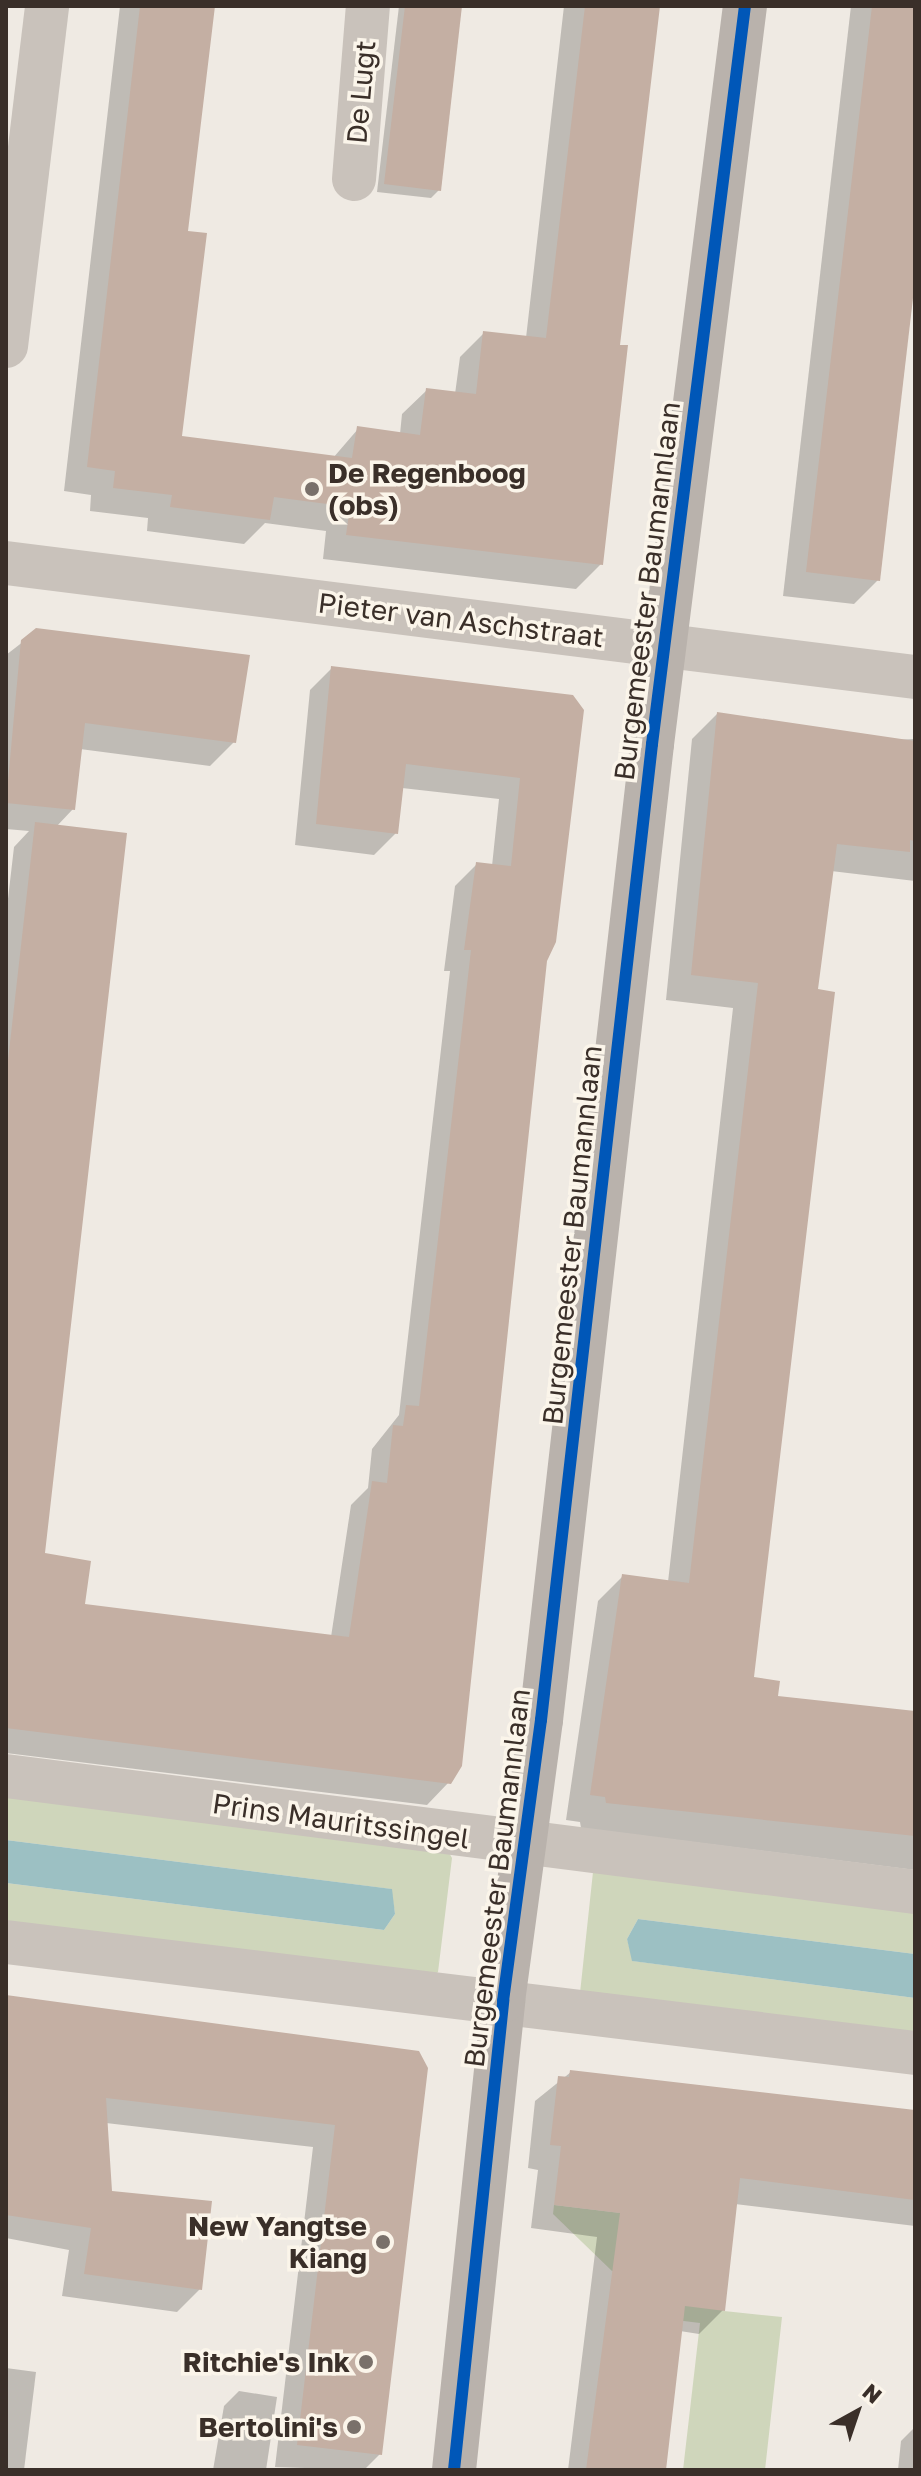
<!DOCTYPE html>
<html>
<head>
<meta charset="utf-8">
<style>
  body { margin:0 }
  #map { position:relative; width:921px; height:2476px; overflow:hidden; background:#efeae3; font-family:"Golos Text",sans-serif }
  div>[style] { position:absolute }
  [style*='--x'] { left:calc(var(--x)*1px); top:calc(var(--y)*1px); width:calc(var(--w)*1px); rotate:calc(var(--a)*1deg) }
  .green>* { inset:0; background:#cfd6bb }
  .water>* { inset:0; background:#9cc0c3 }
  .shadow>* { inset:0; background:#0003 }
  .building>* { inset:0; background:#c4afa3 }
  .street>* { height:44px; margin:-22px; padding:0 22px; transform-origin:22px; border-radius:22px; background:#c9c2bb }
  .secondary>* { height:44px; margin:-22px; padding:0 22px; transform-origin:22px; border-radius:22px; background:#b9b2ac }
  .cycleway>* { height:12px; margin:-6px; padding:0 6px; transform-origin:6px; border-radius:6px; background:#0057b8 }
  .dots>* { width:22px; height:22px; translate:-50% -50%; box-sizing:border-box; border:4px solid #fbf5ea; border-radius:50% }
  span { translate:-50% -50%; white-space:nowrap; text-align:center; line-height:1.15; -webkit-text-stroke:7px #fbf5ea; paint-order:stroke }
  .street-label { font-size:28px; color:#3a2f29 }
  .poi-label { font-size:28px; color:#3a2f29; font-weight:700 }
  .left { translate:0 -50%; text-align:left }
  .right { translate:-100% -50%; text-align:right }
  .frame { position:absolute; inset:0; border:8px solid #3a2f29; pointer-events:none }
  .north { position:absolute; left:817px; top:2372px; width:80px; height:80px; -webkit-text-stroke:6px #fbf5ea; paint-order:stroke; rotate:40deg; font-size:22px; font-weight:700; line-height:32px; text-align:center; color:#3a2f29 }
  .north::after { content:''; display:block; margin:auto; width:28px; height:36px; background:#3a2f29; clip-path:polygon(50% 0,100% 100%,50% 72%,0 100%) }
</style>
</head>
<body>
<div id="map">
  <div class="green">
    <i style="clip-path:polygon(6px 1796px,448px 1851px,452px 1858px,438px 1972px,431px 1978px,6px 1925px,6px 1883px,384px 1930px,395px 1914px,391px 1889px,6px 1840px)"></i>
    <i style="clip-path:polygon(593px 1872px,915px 1910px,915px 1954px,638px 1919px,627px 1939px,633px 1961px,915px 1998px,915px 2037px,580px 1993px)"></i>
    <i style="clip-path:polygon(554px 2205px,695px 2222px,724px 2311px,782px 2317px,765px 2470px,683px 2470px,700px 2323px,659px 2318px,663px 2277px,612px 2271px,553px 2214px)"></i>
  </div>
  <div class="water">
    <i style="clip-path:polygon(6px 1840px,392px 1889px,395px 1914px,384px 1930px,6px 1883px)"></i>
    <i style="clip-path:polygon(638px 1919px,915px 1954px,915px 1998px,632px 1961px,627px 1939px)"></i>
  </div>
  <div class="shadow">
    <i style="clip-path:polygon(120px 6px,213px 6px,186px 233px,179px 438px,333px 458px,358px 429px,400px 434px,402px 414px,427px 390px,455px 394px,460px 357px,484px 333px,526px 338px,564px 6px,658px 6px,618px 347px,601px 564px,576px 589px,323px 559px,326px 531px,265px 523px,244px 544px,147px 531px,148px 518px,90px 511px,91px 495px,64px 491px)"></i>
    <i style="clip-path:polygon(399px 6px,461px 6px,439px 190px,431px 198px,377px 192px)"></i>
    <i style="clip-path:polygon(851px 6px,915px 6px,915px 266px,878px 580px,854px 604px,783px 596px)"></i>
    <i style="clip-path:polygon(37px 631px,234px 742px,210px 766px,80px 749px,73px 809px,56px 827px,42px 1555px,83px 1606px,331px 1637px,351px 1505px,368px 1488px,372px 1449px,399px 1415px,450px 971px,444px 971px,455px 886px,477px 864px,492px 866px,499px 799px,402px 788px,396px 833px,374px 855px,295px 845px,310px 690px,332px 668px,572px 697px,449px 1782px,427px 1805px,6px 1753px,6px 916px,14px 847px,29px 831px,6px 829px,6px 655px)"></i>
    <i style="clip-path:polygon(717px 714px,893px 740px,915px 739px,915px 881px,831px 871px,804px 933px,752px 1679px,776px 1698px,915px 1715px,915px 1870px,581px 1828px,580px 1822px,566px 1820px,598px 1601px,623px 1576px,668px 1582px,733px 1008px,666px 1000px,692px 739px)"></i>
    <i style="clip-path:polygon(6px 1997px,417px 2053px,380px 2454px,364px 2470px,275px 2467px,313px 2147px,106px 2123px,111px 2193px,200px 2289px,177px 2312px,62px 2296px,69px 2250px,6px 2238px)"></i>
    <i style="clip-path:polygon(571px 2072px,915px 2112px,915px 2226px,735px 2204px,723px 2310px,699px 2334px,680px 2331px,664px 2470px,568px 2470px,597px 2237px,531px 2228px,538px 2170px,528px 2168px,535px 2101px)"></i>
    <i style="clip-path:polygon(6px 2368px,36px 2372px,24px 2470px,6px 2470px)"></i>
    <i style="clip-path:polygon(239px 2391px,277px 2397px,266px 2470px,213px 2470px,224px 2406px)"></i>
    <i style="clip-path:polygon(915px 2427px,915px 2470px,898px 2470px,901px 2441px)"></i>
  </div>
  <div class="building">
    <i style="clip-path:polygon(140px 6px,215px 6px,188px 231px,207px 233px,182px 436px,352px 458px,357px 426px,420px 435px,426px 388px,476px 394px,483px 331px,546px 338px,585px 6px,660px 6px,620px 345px,628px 345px,603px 565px,346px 535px,350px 507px,274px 497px,270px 520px,170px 507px,172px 495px,113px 488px,115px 471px,87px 467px)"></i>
    <i style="clip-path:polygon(405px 6px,462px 6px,441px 191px,384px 184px)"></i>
    <i style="clip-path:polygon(872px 6px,915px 6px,915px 281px,880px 581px,806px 572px)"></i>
    <i style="clip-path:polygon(36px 628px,250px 655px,236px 743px,85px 723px,75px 810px,6px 803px,21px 640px)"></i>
    <i style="clip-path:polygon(331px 666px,573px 695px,584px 710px,556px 942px,547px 961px,462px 1766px,451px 1784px,6px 1728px,6px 1078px,35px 822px,127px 833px,45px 1553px,91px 1561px,85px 1604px,349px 1637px,372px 1481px,387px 1483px,393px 1425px,403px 1426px,406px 1405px,419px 1406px,471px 950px,464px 950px,476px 862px,511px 866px,520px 778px,406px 764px,398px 834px,316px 824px)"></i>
    <i style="clip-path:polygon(717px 712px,915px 741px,915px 841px,910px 840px,910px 852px,837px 844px,818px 989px,835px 992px,754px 1677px,780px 1681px,778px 1696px,915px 1711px,915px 1836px,606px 1803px,605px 1797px,590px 1795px,622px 1574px,689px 1583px,758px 983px,691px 975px)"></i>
    <i style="clip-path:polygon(6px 1995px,419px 2051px,428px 2068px,382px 2455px,297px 2445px,335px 2125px,106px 2098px,112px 2191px,212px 2201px,202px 2290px,84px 2274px,91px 2228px,6px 2215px)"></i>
    <i style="clip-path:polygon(570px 2070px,915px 2110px,915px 2200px,740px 2178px,725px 2311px,685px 2306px,666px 2470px,586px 2470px,620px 2213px,554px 2205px,561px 2146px,550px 2145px,558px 2076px,569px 2077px)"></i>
  </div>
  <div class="street">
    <i style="--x:354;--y:179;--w:174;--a:-85.4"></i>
    <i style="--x:6;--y:346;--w:342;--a:-83.1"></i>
    <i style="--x:6;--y:563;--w:916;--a:7.15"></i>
    <i style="--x:6;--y:1776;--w:916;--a:7.27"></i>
    <i style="--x:6;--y:1942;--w:916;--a:6.96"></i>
  </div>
  <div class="secondary">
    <i style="--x:454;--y:2470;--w:472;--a:-84"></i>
    <i style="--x:503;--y:2001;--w:284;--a:-82.3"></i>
    <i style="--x:541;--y:1720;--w:982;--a:-83.51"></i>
    <i style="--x:652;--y:744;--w:744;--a:-82.82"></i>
  </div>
  <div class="cycleway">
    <i style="--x:454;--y:2470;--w:472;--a:-84"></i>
    <i style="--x:503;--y:2001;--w:284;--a:-82.3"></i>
    <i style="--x:541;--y:1720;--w:982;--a:-83.51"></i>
    <i style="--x:652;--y:744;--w:744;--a:-82.82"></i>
  </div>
  <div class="dots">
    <i style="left:312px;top:489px;background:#79706a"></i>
    <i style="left:383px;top:2242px;background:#79706a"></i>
    <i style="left:366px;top:2362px;background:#79706a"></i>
    <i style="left:354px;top:2427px;background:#79706a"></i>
  </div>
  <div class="street-label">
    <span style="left:361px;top:92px;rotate:-85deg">De Lugt</span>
    <span style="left:647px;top:591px;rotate:-83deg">Burgemeester Baumannlaan</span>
    <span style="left:461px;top:620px;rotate:7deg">Pieter van Aschstraat</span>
    <span style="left:572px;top:1235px;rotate:-84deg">Burgemeester Baumannlaan</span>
    <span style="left:341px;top:1821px;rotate:8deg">Prins Mauritssingel</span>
    <span style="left:497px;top:1878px;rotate:-83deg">Burgemeester Baumannlaan</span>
  </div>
  <div class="poi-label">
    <span class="left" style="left:328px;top:489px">De Regenboog<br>(obs)</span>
    <span class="right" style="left:367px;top:2242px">New Yangtse<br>Kiang</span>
    <span class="right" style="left:350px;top:2362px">Ritchie's Ink</span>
    <span class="right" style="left:338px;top:2427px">Bertolini's</span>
  </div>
  <div class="frame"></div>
  <div class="north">N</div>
</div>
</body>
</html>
